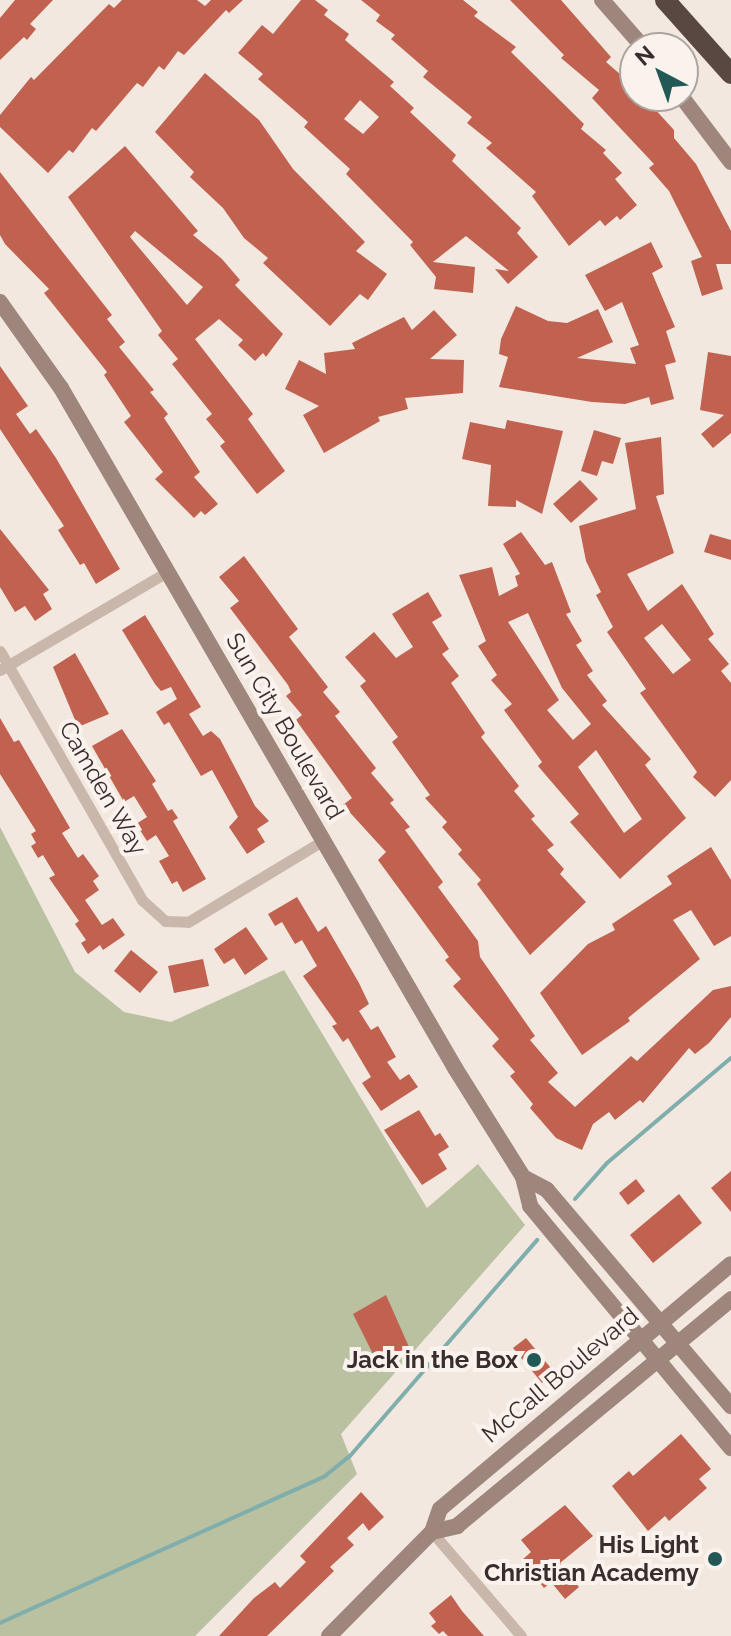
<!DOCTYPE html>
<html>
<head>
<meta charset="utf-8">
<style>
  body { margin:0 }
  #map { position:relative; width:731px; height:1636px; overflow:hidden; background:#f2e8e0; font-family:Raleway,sans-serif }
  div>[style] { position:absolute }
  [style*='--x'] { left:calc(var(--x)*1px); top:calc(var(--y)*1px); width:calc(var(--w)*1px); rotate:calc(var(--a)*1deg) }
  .green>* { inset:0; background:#b9c1a0 }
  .stream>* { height:4px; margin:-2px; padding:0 2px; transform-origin:2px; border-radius:2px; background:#80aeac }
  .building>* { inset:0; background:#c1614f }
  .street>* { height:11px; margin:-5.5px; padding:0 5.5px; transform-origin:5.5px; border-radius:5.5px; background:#cab7ac }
  .secondary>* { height:16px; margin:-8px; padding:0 8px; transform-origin:8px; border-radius:8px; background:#9e867d }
  .highway>* { height:20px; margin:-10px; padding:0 10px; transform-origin:10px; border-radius:10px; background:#594742 }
  .dots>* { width:22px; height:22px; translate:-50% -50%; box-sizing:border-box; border:4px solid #faf2ec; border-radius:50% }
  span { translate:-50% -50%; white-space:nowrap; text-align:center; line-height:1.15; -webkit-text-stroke:8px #faf2ec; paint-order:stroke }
  .street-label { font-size:24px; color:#382e2b }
  .poi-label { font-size:24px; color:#382e2b; font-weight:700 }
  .right { translate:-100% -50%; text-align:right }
  .north { position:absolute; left:619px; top:32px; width:80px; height:80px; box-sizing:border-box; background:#faf2ec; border:2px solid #aca49f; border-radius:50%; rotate:319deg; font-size:22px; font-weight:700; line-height:32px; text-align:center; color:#382e2b }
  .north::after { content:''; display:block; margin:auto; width:28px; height:36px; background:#225957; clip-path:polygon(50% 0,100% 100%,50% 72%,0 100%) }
</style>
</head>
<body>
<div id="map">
  <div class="green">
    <i style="clip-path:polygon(0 827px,75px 972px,124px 1012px,171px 1022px,284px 970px,427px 1208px,478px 1164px,525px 1225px,341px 1434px,357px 1474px,195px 1636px,0 1636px)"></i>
  </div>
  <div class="stream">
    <i style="--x:575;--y:1199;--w:48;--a:-48.4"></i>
    <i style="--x:607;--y:1163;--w:162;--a:-40.3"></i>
    <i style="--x:0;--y:1623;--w:357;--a:-24.3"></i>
    <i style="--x:325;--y:1476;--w:32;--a:-39"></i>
    <i style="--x:350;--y:1456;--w:286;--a:-49.1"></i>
  </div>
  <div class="building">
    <i style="clip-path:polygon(15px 0,53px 0,30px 24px,36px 29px,27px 40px,24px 37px,0 60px,0 18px)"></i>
    <i style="clip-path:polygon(122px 0,197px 0,205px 6px,211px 0,243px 0,229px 13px,226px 10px,184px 55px,178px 51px,164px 70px,159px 66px,143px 87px,137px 83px,96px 131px,92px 128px,73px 153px,69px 150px,48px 173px,0 127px,0 115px,31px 77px,34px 80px,109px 4px,114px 8px)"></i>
    <i style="clip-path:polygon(evenodd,301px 0,315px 0,328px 10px,324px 15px,349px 34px,345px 40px,394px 82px,390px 86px,414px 108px,410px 112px,456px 155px,452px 161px,521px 228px,517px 233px,538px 257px,508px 284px,495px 269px,509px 271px,466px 236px,433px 262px,475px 267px,473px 293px,434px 289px,436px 277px,410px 245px,413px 242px,346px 174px,350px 169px,304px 127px,308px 122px,258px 79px,263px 74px,238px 53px,262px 25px,273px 34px,301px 0,360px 100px,379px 117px,363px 134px,344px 119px,360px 100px)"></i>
    <i style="clip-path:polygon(361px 0,463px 0,478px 12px,474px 16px,516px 47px,511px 52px,584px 124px,581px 129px,606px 150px,603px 153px,622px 173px,615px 179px,637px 205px,620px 220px,617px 216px,605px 226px,600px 220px,569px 246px,532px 196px,536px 192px,486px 148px,492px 143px,467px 123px,472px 117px,423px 77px,428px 71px,391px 39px,395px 35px,376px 21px,380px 15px)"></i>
    <i style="clip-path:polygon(510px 0,561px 0,611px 57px,606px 62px,635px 87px,635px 96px,643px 96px,674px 130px,674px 138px,696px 164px,731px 231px,731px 264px,716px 264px,723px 289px,702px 296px,691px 261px,702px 257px,669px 191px,649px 168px,654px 164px,592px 98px,599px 90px,561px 58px,564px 55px)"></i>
    <i style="clip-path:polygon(205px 73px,259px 120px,293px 169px,365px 242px,356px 251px,387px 274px,368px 300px,360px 294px,330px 326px,263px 263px,268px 258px,244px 238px,223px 208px,190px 177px,194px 172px,155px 132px)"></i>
    <i style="clip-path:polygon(evenodd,125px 146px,198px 231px,193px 235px,222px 259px,240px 280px,235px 285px,283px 334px,266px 357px,263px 353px,255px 361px,238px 345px,243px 340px,219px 319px,195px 339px,253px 414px,248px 419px,285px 471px,257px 494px,220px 446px,225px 442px,206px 419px,212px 414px,172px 364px,178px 359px,158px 335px,162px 331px,68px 197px,125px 146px,135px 231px,203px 287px,187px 305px,130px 237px,135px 231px)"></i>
    <i style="clip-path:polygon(0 172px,112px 315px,107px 319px,125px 342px,119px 347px,154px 390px,150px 392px,168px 414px,164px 418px,200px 472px,194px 477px,218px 504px,205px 515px,201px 511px,194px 518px,155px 479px,163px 472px,124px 422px,131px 416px,104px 375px,107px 372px,44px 293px,49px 289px,5px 244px,0 235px)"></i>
    <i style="clip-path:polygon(651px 242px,663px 267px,652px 273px,675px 327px,666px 331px,676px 362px,665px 365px,674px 399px,651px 405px,649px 397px,625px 404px,592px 402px,499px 387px,508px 357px,499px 354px,501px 339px,516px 306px,548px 321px,567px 323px,598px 309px,613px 342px,577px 358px,636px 364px,630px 348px,639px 345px,622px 302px,605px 311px,585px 275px)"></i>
    <i style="clip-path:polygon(434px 310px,457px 335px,430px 359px,464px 360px,463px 393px,405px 398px,408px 409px,378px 417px,380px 421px,324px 453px,303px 415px,319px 406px,285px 389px,299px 360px,326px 374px,324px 353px,355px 349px,352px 343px,404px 317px,412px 330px)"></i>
    <i style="clip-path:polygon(708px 352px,731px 356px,731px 433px,713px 448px,701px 434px,724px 415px,700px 410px)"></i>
    <i style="clip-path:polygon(0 366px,28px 406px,16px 414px,30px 434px,36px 429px,56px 458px,120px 569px,96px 584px,84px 563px,80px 565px,58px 530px,64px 526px,0 429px)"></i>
    <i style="clip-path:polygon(507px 420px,563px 431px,542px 514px,516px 500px,516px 507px,488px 506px,491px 465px,462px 459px,470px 422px,505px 429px)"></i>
    <i style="clip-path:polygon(594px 430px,621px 438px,613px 464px,602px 461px,597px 476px,581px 471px)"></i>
    <i style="clip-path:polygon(evenodd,661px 437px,664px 494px,656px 496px,674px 553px,627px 574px,648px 611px,682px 584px,714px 634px,708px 639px,729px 664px,721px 671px,731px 683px,731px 780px,715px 797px,693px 777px,697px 772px,640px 693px,646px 689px,607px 632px,613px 627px,596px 595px,601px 592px,586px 561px,579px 526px,636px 509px,625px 443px,661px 437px,662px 624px,691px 660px,673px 674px,644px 638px,662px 624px)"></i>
    <i style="clip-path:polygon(580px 480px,598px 499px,571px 523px,553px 504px)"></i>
    <i style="clip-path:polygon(0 529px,49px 590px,43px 594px,52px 609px,35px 621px,25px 606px,15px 612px,0 587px)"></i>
    <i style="clip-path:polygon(evenodd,521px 532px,545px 565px,552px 562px,571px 612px,566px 614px,582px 641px,576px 645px,593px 671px,587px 675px,607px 701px,602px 705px,651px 759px,645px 765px,686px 818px,620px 879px,570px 822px,579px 814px,538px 766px,542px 762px,504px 710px,512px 704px,491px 680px,497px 675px,478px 646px,486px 641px,459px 575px,492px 567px,499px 596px,518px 586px,515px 576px,520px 574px,503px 544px,521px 532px,528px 613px,562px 688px,591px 724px,573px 740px,547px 710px,559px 700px,508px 622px,528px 613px,521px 532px,596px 750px,642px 819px,624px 833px,578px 767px,596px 750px)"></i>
    <i style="clip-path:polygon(710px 534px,731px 540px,731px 560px,704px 552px)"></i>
    <i style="clip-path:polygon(244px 556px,298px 629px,289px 637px,328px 687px,323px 692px,340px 712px,335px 716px,376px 768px,371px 773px,394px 800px,390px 803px,410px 827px,405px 830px,443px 882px,438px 887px,478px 941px,480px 957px,535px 1036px,530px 1040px,558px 1073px,548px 1082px,575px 1107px,631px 1056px,637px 1061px,713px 990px,731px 986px,731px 1017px,709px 1043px,695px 1054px,689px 1048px,643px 1103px,640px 1100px,615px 1120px,609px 1112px,593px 1124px,582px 1150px,556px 1138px,530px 1108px,533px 1104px,510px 1076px,515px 1072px,492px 1046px,499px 1039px,453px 986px,461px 979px,445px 960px,449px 957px,378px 860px,386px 852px,343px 805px,352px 798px,296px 720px,302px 715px,286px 696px,291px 692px,288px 685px,230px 608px,239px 601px,219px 577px)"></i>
    <i style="clip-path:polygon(428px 592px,442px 616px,432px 622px,449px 649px,442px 654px,459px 676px,451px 683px,485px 733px,481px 737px,519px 786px,514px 791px,535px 816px,531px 819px,554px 845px,547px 850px,564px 869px,560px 874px,586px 902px,530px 955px,477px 884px,481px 880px,458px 854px,462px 850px,442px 827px,447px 822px,425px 798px,430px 795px,392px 742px,398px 737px,360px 686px,366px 681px,345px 657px,374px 632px,396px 658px,413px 647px,392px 614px)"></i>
    <i style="clip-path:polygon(145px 615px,201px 707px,189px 714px,203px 736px,211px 731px,220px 739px,255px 806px,269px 821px,257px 829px,265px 842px,247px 854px,229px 827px,238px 817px,212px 770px,201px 776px,169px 722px,164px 725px,156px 712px,177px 699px,171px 687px,161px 691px,155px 684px,122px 630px)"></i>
    <i style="clip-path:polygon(75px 653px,109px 714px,78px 727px,53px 667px)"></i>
    <i style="clip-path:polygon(0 718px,14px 742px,19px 740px,70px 828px,62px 833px,78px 858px,83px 854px,99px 876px,93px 881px,99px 890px,85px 900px,102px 925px,113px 918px,125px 935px,103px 950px,100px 945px,88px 954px,81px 943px,86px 940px,75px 924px,79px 921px,49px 878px,55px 875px,43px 855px,38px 858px,31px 846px,36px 843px,31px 834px,36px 831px,0 774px)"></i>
    <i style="clip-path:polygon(122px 729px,156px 781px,152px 784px,168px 811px,172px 809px,178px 818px,173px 821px,206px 879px,183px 892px,177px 881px,172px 884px,159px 861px,169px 856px,156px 835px,147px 841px,136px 824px,147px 817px,134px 796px,124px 802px,92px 746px)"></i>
    <i style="clip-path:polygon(711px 847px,731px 880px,731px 936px,714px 946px,691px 910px,673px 920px,700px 959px,628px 1018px,630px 1021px,582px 1055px,540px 993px,588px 944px,615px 930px,612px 924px,672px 884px,667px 876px)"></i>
    <i style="clip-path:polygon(297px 897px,318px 932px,326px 926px,359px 983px,369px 1004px,359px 1011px,371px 1030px,378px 1026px,396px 1057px,387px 1062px,400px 1080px,409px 1074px,418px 1087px,381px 1111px,362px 1083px,371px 1077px,348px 1038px,343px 1042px,332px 1026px,337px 1024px,303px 976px,317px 966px,302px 940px,295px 944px,282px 922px,275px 926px,268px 914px)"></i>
    <i style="clip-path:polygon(246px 927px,268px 959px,245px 975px,234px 958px,224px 964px,214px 949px)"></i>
    <i style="clip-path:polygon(131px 950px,158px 972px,140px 993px,114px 971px)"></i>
    <i style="clip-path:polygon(203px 959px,209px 986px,174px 993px,168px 966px)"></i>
    <i style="clip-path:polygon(419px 1110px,435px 1136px,440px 1133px,449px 1147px,438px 1154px,447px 1169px,422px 1185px,384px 1130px)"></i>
    <i style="clip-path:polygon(731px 1171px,731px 1212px,711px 1188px)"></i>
    <i style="clip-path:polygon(636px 1179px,645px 1191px,628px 1205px,619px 1193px)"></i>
    <i style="clip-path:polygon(679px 1194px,702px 1223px,653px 1263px,630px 1235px)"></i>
    <i style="clip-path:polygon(386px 1295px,409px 1347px,377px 1362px,353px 1314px)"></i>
    <i style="clip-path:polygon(526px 1338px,555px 1373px,542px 1383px,513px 1348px)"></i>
    <i style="clip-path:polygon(681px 1434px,711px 1469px,699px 1479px,707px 1488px,669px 1521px,665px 1516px,648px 1531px,612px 1486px,629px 1471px,633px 1476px)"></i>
    <i style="clip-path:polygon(361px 1492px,384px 1517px,369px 1531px,363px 1523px,347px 1538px,354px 1545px,330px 1567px,334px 1571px,267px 1636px,219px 1636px,254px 1598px,275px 1582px,280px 1588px,306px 1562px,300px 1556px)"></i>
    <i style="clip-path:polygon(565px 1505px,593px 1536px,560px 1563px,579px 1587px,565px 1599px,551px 1582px,544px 1588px,522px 1560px,531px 1552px,521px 1540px)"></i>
    <i style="clip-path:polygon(451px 1595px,462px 1611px,484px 1636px,448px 1636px,443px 1631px,439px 1634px,431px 1626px,436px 1622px,429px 1613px)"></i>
  </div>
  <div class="street">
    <i style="--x:0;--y:651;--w:287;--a:60.3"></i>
    <i style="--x:142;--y:900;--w:31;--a:42"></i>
    <i style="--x:165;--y:921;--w:23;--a:2"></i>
    <i style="--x:188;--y:922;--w:159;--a:-31.1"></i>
    <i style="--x:0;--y:670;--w:194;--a:-30.4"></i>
    <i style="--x:432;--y:1532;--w:137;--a:49.4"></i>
  </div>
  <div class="secondary">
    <i style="--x:602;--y:0;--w:64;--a:48.8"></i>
    <i style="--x:681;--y:96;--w:83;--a:52.9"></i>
    <i style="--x:0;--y:302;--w:105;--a:54.7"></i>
    <i style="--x:61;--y:388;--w:786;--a:59.91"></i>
    <i style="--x:455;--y:1068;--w:128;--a:58"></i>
    <i style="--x:523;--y:1177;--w:30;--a:76"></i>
    <i style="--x:530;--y:1206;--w:315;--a:50.3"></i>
    <i style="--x:523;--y:1177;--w:27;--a:28"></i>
    <i style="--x:547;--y:1190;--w:284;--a:49.6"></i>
    <i style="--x:432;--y:1532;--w:26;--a:-13"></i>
    <i style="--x:457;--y:1526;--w:356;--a:-39.6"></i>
    <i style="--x:329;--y:1636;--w:146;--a:-45.3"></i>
    <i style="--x:432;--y:1532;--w:24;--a:-71"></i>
    <i style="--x:440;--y:1509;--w:380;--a:-40.1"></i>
  </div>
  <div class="highway">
    <i style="--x:665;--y:0;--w:99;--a:48.3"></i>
  </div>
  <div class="dots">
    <i style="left:534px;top:1360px;background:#225957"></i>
    <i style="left:715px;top:1559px;background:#225957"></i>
  </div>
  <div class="street-label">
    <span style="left:285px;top:726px;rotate:60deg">Sun City Boulevard</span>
    <span style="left:103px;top:788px;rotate:60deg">Camden Way</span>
    <span style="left:560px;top:1375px;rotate:-40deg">McCall Boulevard</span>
  </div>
  <div class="poi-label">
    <span class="right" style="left:518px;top:1360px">Jack in the Box</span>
    <span class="right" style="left:699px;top:1559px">His Light<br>Christian Academy</span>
  </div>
  <div class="north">N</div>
</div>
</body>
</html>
